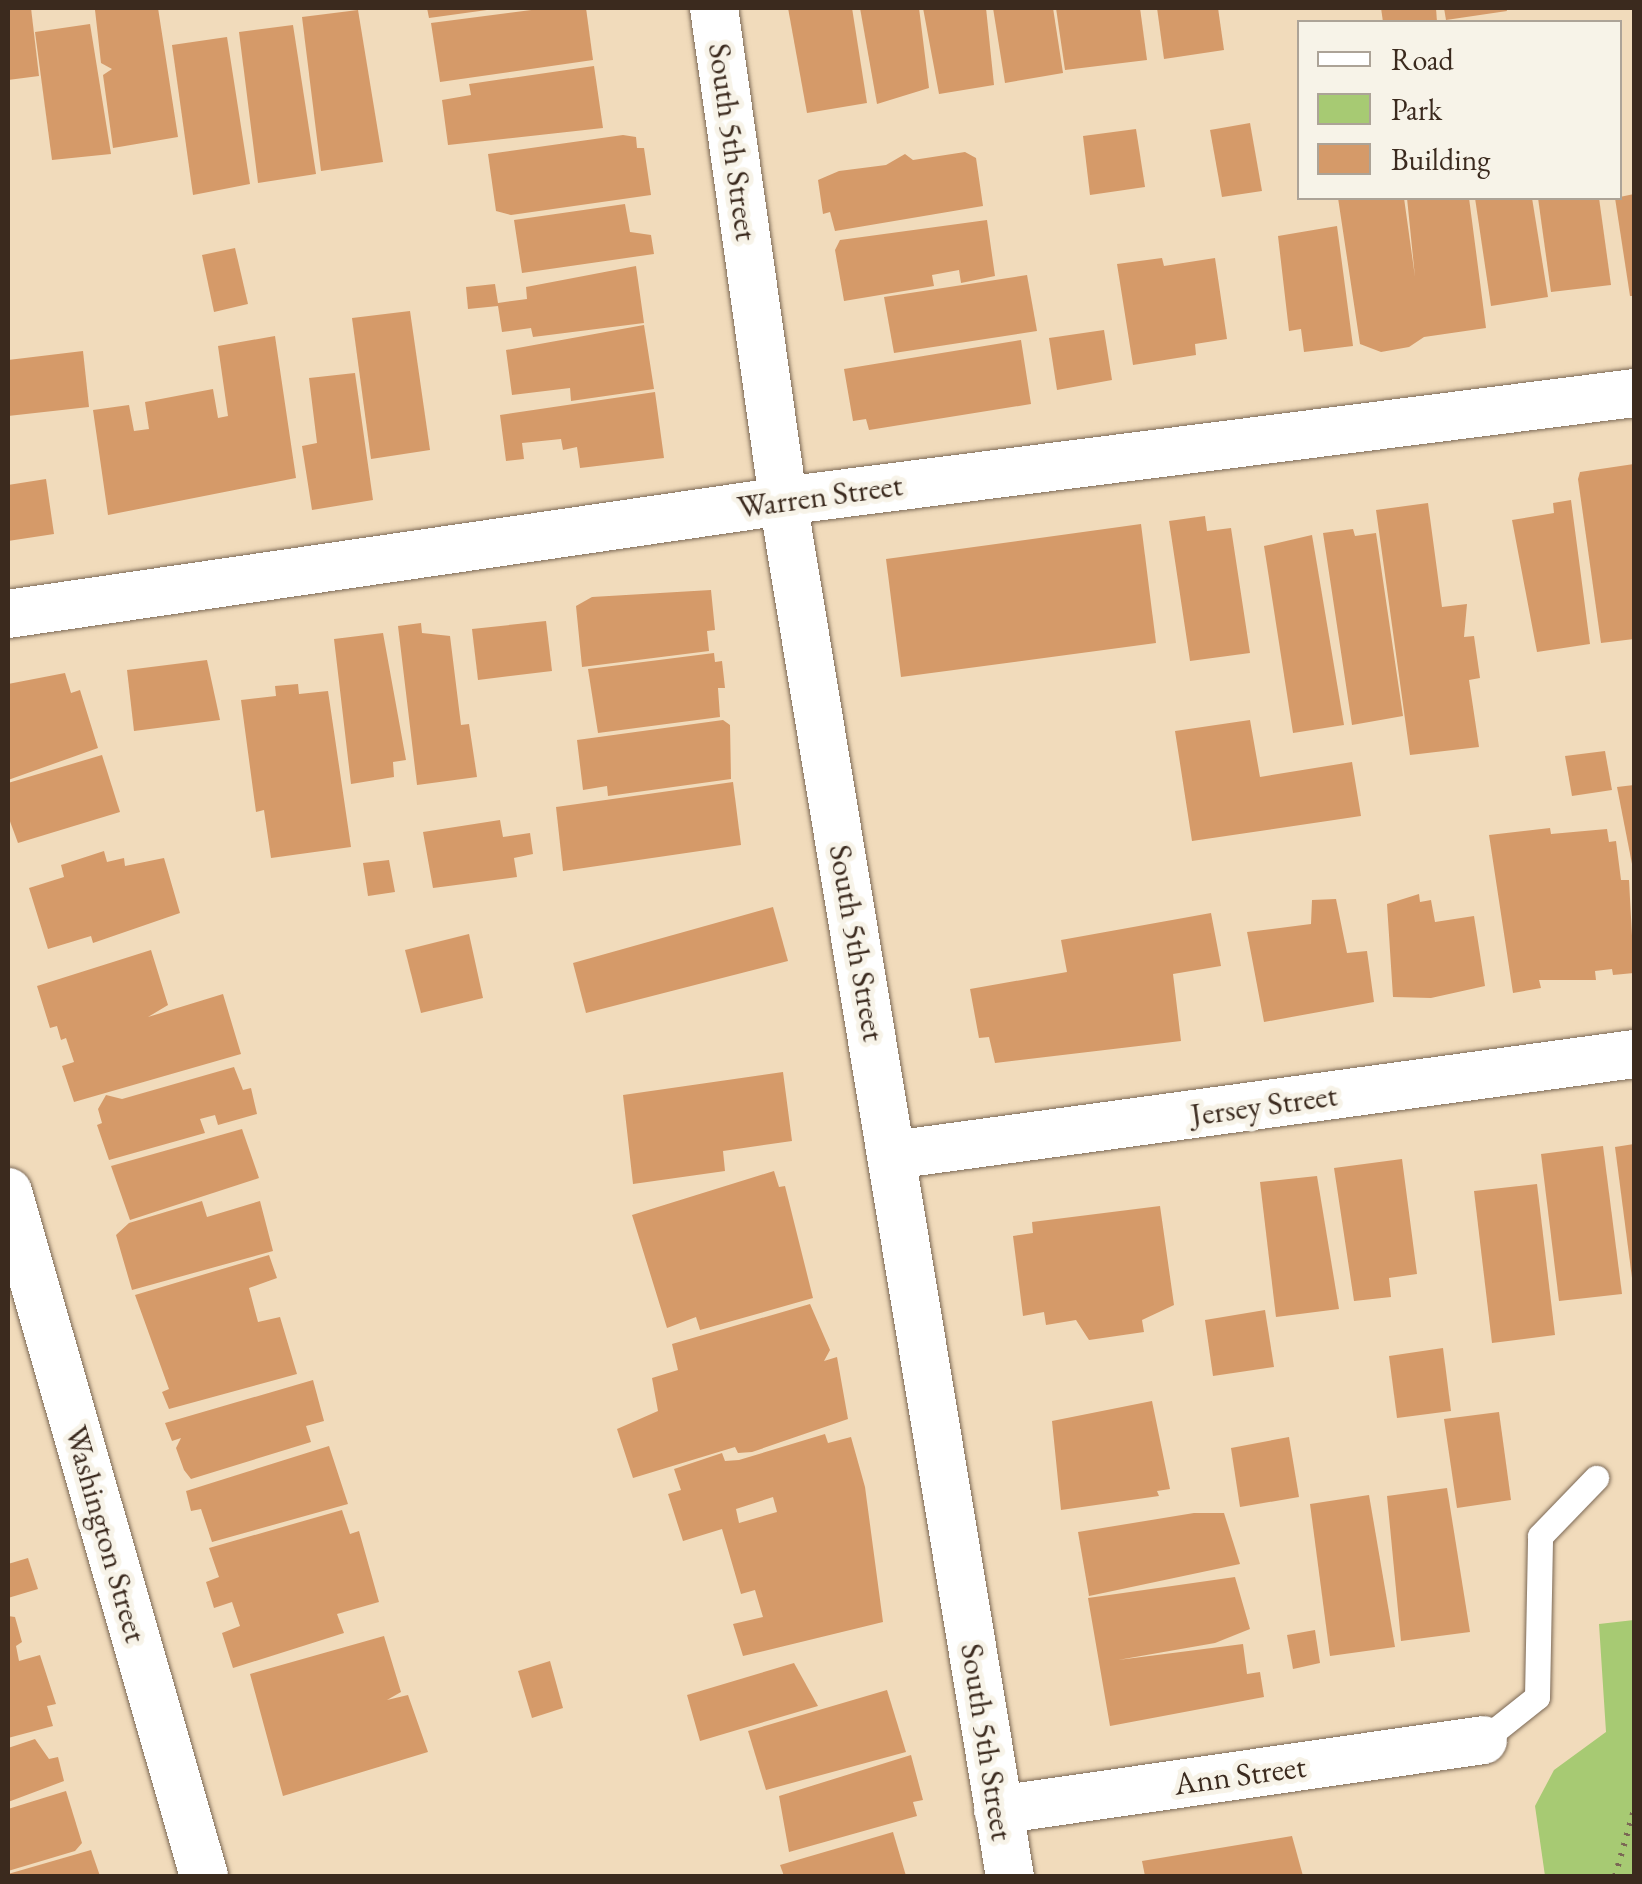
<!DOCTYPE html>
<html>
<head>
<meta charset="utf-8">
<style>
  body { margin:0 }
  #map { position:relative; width:1642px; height:1884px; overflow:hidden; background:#f1dbbb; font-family:"EB Garamond",serif }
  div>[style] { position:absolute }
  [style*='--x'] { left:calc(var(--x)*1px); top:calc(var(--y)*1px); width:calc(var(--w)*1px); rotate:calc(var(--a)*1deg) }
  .green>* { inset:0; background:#a7ca73 }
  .building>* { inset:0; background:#d59a69 }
  .path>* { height:6px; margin-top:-3px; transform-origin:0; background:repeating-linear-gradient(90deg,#7b6855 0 2.5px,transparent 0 10.5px) }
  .roads { filter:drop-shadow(0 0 2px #7b6855) drop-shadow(0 0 2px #7b6855) }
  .lane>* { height:25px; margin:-12.5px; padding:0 12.5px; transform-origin:12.5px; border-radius:12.5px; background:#fff }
  .street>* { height:48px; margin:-24px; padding:0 24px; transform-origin:24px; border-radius:24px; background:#fff }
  span { translate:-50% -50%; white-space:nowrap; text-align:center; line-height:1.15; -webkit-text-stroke:10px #f7f3e8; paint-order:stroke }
  .street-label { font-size:32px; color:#3b2a1e }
  .frame { position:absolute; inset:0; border:10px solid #3b2a1e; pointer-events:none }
  .legend { position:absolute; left:1297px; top:20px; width:325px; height:180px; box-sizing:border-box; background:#f7f3e8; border:2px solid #aca397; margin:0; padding:12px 18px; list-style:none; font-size:30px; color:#3b2a1e }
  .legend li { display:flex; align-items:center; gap:20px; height:50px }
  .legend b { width:50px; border:2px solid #aca397 }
</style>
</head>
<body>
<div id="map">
  <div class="green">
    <i style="clip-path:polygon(1634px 1620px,1634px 1876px,1545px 1876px,1535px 1806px,1554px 1770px,1606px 1732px,1599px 1624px)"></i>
  </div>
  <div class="building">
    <i style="clip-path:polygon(31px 8px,39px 76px,8px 80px,8px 10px)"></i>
    <i style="clip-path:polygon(112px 8px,158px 8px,178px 137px,113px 148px,103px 75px,112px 69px,101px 63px,95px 10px)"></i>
    <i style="clip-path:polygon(427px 8px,487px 8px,487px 10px,429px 18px)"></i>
    <i style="clip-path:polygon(547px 8px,586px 8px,593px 60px,440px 82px,431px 23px)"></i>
    <i style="clip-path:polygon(788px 8px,852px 8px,867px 103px,807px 113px)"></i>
    <i style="clip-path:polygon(860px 8px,919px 8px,929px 88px,877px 104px)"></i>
    <i style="clip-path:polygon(923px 8px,986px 8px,994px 85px,939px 94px)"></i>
    <i style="clip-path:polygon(993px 8px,1053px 8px,1063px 73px,1005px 83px)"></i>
    <i style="clip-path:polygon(1056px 8px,1140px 8px,1147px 60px,1065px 70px)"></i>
    <i style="clip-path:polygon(1157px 8px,1218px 8px,1224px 50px,1164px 59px)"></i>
    <i style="clip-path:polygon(1381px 8px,1436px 8px,1437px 22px,1383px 22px)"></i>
    <i style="clip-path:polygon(1444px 8px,1506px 8px,1507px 11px,1446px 20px)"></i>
    <i style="clip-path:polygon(358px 10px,383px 162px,321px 171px,302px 17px)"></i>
    <i style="clip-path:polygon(90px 24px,111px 154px,52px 160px,35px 32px)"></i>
    <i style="clip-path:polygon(293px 25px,316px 174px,258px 183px,239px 32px)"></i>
    <i style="clip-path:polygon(227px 37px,250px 184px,193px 195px,172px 45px)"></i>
    <i style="clip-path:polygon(594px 66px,603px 128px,448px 145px,442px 100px,471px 95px,469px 84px)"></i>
    <i style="clip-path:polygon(1250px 123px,1262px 191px,1222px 197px,1210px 130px)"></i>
    <i style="clip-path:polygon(1136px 129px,1145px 187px,1090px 195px,1083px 136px)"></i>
    <i style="clip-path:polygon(623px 135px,636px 137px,637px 148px,644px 148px,651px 195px,511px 215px,496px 211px,488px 154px)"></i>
    <i style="clip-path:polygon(965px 152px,976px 158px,983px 206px,835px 231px,830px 212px,823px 214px,818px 180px,839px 171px,886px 165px,905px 154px,913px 160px)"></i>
    <i style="clip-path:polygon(1634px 194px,1634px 296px,1630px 296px,1615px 198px)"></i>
    <i style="clip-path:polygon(1338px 198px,1404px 198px,1415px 277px,1407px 198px,1469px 198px,1486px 328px,1424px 337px,1409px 347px,1381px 352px,1360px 344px)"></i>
    <i style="clip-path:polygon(1475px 198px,1532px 198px,1548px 297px,1491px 306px)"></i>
    <i style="clip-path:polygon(1538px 198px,1599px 198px,1611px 285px,1551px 292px)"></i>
    <i style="clip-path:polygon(625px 204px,630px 232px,651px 235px,654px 254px,522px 273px,514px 220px)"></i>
    <i style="clip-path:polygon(987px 220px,995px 276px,961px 283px,959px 270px,932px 275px,934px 286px,844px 301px,835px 250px,840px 240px)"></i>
    <i style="clip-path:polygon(1337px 226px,1353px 346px,1304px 352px,1301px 329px,1289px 331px,1278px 236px)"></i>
    <i style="clip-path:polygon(235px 248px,248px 304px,214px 312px,202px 255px)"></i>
    <i style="clip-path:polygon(1162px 258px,1164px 266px,1215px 258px,1227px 339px,1195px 344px,1196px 355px,1133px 365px,1117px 264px)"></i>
    <i style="clip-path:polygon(636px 266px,644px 323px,533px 337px,531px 328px,502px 332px,498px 306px,468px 309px,466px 287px,495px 284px,498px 303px,527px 299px,526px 287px)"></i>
    <i style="clip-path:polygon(1027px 275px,1037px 331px,894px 353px,884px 297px)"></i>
    <i style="clip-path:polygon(410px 311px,430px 450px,371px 459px,352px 318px)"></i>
    <i style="clip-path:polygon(644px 325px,654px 389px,571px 401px,570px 388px,512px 395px,506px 350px)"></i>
    <i style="clip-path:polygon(1104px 330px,1112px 380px,1057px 390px,1049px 338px)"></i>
    <i style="clip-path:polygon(275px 336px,296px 478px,108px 515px,93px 410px,129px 405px,134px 431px,149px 429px,145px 402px,213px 389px,218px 418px,228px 416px,218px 346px)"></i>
    <i style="clip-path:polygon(1021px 340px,1031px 404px,869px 430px,866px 419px,853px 421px,844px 369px)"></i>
    <i style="clip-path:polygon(83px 351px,89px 407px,8px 416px,8px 360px)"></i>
    <i style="clip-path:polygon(355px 373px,373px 500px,312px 510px,302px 446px,317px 443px,309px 378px)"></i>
    <i style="clip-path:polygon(655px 392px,664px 458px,580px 468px,577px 447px,563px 450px,561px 439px,522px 443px,524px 459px,506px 461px,500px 415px)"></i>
    <i style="clip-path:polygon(1634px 464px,1634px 639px,1601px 643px,1578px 479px,1580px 472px)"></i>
    <i style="clip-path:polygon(46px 479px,54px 534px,8px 541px,8px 485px)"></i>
    <i style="clip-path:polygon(1571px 500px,1590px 644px,1537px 652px,1512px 520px,1554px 513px,1553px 503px)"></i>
    <i style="clip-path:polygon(1428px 503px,1442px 607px,1467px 604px,1464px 637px,1474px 636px,1480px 678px,1469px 680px,1479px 747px,1410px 755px,1376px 510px)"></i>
    <i style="clip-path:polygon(1205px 516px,1207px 531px,1231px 528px,1250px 653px,1190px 661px,1169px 521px)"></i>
    <i style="clip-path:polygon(1141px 524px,1156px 643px,901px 677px,886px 559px)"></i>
    <i style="clip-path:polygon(1353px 529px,1355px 536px,1376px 533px,1403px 716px,1352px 725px,1323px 533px)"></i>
    <i style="clip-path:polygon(1312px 535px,1344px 725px,1293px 733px,1264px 546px)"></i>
    <i style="clip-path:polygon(711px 590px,715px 630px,707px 631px,709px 651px,582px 667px,576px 606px,592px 597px)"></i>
    <i style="clip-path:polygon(546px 621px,552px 671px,478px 680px,472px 629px)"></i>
    <i style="clip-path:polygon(421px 623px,422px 633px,450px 636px,461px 725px,469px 724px,477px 777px,417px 785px,398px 626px)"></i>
    <i style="clip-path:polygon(383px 633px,406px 760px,393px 762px,394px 777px,351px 784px,334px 639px)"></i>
    <i style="clip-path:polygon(714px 653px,715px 662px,722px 661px,725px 688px,718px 688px,720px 717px,598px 733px,588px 669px)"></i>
    <i style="clip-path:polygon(207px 660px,220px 720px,134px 731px,127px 670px)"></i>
    <i style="clip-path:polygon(65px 673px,71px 693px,80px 690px,98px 748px,8px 780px,8px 684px)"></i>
    <i style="clip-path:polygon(298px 684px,299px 694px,328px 691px,351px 847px,271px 858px,264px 810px,256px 812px,241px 700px,276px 696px,275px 686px)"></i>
    <i style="clip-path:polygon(723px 720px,730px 725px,731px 779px,608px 796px,607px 786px,583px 790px,577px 740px)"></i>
    <i style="clip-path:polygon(1250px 720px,1260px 777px,1352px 762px,1361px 816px,1192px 841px,1175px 731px)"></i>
    <i style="clip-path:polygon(1605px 751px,1612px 790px,1572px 796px,1565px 756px)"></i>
    <i style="clip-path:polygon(102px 755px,120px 812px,18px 843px,8px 816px,8px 783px)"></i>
    <i style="clip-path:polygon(733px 782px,741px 845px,563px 871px,556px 807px)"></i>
    <i style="clip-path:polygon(1634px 785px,1634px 864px,1632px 864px,1617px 787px)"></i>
    <i style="clip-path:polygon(500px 820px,503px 837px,530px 833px,533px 854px,514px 858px,517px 877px,433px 888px,423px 832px)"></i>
    <i style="clip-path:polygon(1550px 828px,1551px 834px,1607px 829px,1609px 842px,1616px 841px,1621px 880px,1629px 880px,1634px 973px,1613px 975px,1612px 969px,1595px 971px,1596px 980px,1539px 980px,1541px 988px,1513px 993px,1489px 835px)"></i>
    <i style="clip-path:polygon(104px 851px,107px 862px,124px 858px,125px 866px,164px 858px,180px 913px,93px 943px,91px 936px,48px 949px,29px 888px,64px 877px,61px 865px)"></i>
    <i style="clip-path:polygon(389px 860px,395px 892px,368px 896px,363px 863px)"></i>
    <i style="clip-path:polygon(1419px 894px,1420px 902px,1431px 900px,1435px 922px,1474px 916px,1485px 986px,1431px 998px,1393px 997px,1387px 904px)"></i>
    <i style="clip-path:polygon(1336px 899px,1347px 953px,1367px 951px,1374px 1002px,1264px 1022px,1247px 932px,1311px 924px,1312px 900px)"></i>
    <i style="clip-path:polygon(773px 907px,788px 961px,586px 1013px,573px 963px)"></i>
    <i style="clip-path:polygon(1211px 913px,1221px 966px,1173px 974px,1181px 1041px,995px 1063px,989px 1037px,979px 1038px,970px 989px,1067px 972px,1061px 940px)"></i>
    <i style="clip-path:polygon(469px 934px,483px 998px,421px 1013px,405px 950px)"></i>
    <i style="clip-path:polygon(151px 950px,168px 1005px,148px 1017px,223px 994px,241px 1054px,74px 1102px,62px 1066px,74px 1062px,66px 1038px,61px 1040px,57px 1026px,50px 1028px,37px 986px)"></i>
    <i style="clip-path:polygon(234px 1067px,243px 1090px,251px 1088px,257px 1114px,218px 1125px,215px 1115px,200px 1119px,205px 1133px,109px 1160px,97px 1125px,102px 1123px,98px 1109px,106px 1095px,122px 1099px)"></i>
    <i style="clip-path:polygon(783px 1072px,792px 1141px,723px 1151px,725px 1171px,633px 1184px,623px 1095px)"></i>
    <i style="clip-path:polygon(242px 1129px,259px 1178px,130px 1220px,111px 1166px)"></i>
    <i style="clip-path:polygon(1634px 1144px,1634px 1278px,1632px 1278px,1615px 1147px)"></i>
    <i style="clip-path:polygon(1603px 1146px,1622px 1294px,1559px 1301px,1541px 1154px)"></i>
    <i style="clip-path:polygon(1402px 1159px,1417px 1274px,1389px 1278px,1391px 1297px,1354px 1301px,1334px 1168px)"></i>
    <i style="clip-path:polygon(774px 1171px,779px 1187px,785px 1186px,813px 1298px,700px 1330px,696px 1317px,667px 1328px,632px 1215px)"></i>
    <i style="clip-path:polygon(1317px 1176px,1339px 1309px,1276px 1317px,1260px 1182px)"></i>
    <i style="clip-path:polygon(1537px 1184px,1555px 1335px,1492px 1343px,1474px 1191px)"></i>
    <i style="clip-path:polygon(202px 1201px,207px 1217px,260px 1201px,273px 1251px,132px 1290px,116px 1235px,129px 1223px)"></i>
    <i style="clip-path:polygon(1160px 1206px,1174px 1305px,1142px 1320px,1144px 1332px,1089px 1340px,1076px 1320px,1046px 1325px,1044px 1312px,1023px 1316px,1013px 1236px,1033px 1233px,1032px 1222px)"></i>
    <i style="clip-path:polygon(269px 1255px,277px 1278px,249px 1288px,258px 1322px,280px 1317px,297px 1374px,169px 1409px,162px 1392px,169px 1389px,135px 1295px)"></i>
    <i style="clip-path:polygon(810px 1304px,830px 1350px,824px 1361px,837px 1357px,848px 1419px,752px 1452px,738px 1453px,735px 1447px,633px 1478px,617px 1429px,658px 1411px,652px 1378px,678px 1370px,672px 1344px)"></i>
    <i style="clip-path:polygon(1265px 1310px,1274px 1367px,1213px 1376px,1205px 1320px)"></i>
    <i style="clip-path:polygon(1443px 1348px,1451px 1411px,1397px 1418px,1389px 1356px)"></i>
    <i style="clip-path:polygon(313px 1380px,324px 1421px,306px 1426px,311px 1442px,191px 1479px,184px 1470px,176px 1448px,181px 1438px,172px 1441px,165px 1423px)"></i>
    <i style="clip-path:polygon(1152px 1401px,1170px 1489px,1157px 1491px,1159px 1496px,1061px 1510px,1052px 1421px)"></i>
    <i style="clip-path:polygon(1499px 1412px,1511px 1500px,1457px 1508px,1444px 1419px)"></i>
    <i style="clip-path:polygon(evenodd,825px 1434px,828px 1443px,851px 1437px,865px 1487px,883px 1622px,743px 1656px,733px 1624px,763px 1617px,755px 1590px,741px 1594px,722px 1529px,683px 1541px,668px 1494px,681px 1490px,674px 1469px,722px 1453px,725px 1461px,739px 1460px,825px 1434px,773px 1497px,777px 1512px,739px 1523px,736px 1509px,773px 1497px)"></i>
    <i style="clip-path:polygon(1289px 1437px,1299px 1497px,1240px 1507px,1231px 1448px)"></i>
    <i style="clip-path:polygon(329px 1446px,348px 1504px,212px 1542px,201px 1509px,191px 1511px,186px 1491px)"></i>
    <i style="clip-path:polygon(1447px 1488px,1470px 1632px,1401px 1641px,1387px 1496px)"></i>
    <i style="clip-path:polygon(1369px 1495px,1395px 1647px,1330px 1656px,1310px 1504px)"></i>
    <i style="clip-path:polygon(342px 1510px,350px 1534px,359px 1531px,379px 1602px,337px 1614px,344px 1633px,233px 1668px,222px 1633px,240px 1626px,232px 1602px,214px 1608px,206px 1582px,219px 1577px,209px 1548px)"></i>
    <i style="clip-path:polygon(1194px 1513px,1224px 1513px,1240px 1564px,1089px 1596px,1078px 1532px)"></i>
    <i style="clip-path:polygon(28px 1558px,38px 1589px,8px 1598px,8px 1564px)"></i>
    <i style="clip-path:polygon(1235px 1577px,1250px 1629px,1215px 1643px,1118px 1660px,1243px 1644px,1247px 1674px,1260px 1672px,1264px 1697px,1110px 1726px,1088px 1598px)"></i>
    <i style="clip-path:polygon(8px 1616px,15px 1617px,22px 1642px,16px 1646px,19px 1661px,40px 1655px,56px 1704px,47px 1706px,53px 1726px,8px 1738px)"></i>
    <i style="clip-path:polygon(1315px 1630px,1320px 1663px,1293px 1669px,1287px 1635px)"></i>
    <i style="clip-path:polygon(384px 1636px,401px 1692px,387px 1700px,408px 1695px,428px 1752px,283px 1796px,250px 1674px)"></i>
    <i style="clip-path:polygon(550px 1661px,563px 1708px,532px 1718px,518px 1671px)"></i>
    <i style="clip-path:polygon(794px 1663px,818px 1706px,700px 1741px,687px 1695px)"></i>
    <i style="clip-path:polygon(887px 1690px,906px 1752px,766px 1790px,748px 1731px)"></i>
    <i style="clip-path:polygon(35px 1739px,49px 1759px,58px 1757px,64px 1781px,8px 1802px,8px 1748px)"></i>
    <i style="clip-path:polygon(911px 1755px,923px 1800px,913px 1802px,917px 1816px,789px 1852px,779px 1796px)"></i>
    <i style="clip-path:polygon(66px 1791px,82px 1843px,75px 1851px,8px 1871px,8px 1809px)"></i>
    <i style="clip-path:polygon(893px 1832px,906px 1876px,784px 1876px,780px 1865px)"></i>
    <i style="clip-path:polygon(1292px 1836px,1303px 1876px,1145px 1876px,1142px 1861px)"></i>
    <i style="clip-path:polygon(91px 1850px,100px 1876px,8px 1876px,8px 1874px)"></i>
  </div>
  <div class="path">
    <i style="--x:1615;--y:1876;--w:69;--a:-73.9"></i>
  </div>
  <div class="roads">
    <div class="lane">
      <i style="--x:1483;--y:1740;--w:69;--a:-38.5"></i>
      <i style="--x:1537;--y:1697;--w:161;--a:-88.9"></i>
      <i style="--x:1540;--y:1536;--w:81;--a:-46"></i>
    </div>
    <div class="street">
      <i style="--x:714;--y:8;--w:498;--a:82"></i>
      <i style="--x:783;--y:501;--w:1394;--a:80.63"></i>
      <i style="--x:8;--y:614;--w:783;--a:-8.3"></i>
      <i style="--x:783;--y:501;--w:858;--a:-7.23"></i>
      <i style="--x:893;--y:1155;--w:748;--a:-7.76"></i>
      <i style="--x:8;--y:1192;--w:712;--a:74.01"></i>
      <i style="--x:998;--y:1810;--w:490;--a:-8.2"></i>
    </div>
  </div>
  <div class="street-label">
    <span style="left:733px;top:142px;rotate:82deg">South 5th Street</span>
    <span style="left:820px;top:496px;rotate:-8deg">Warren Street</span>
    <span style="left:857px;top:943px;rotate:80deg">South 5th Street</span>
    <span style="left:1264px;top:1105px;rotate:-8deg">Jersey Street</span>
    <span style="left:106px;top:1534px;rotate:74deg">Washington Street</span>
    <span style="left:987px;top:1742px;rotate:81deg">South 5th Street</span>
    <span style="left:1240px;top:1775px;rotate:-8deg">Ann Street</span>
  </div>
  <div class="frame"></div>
  <ul class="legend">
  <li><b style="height:12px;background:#fff"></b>Road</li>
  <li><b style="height:28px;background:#a7ca73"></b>Park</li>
  <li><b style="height:28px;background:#d59a69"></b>Building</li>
  </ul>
</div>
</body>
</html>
